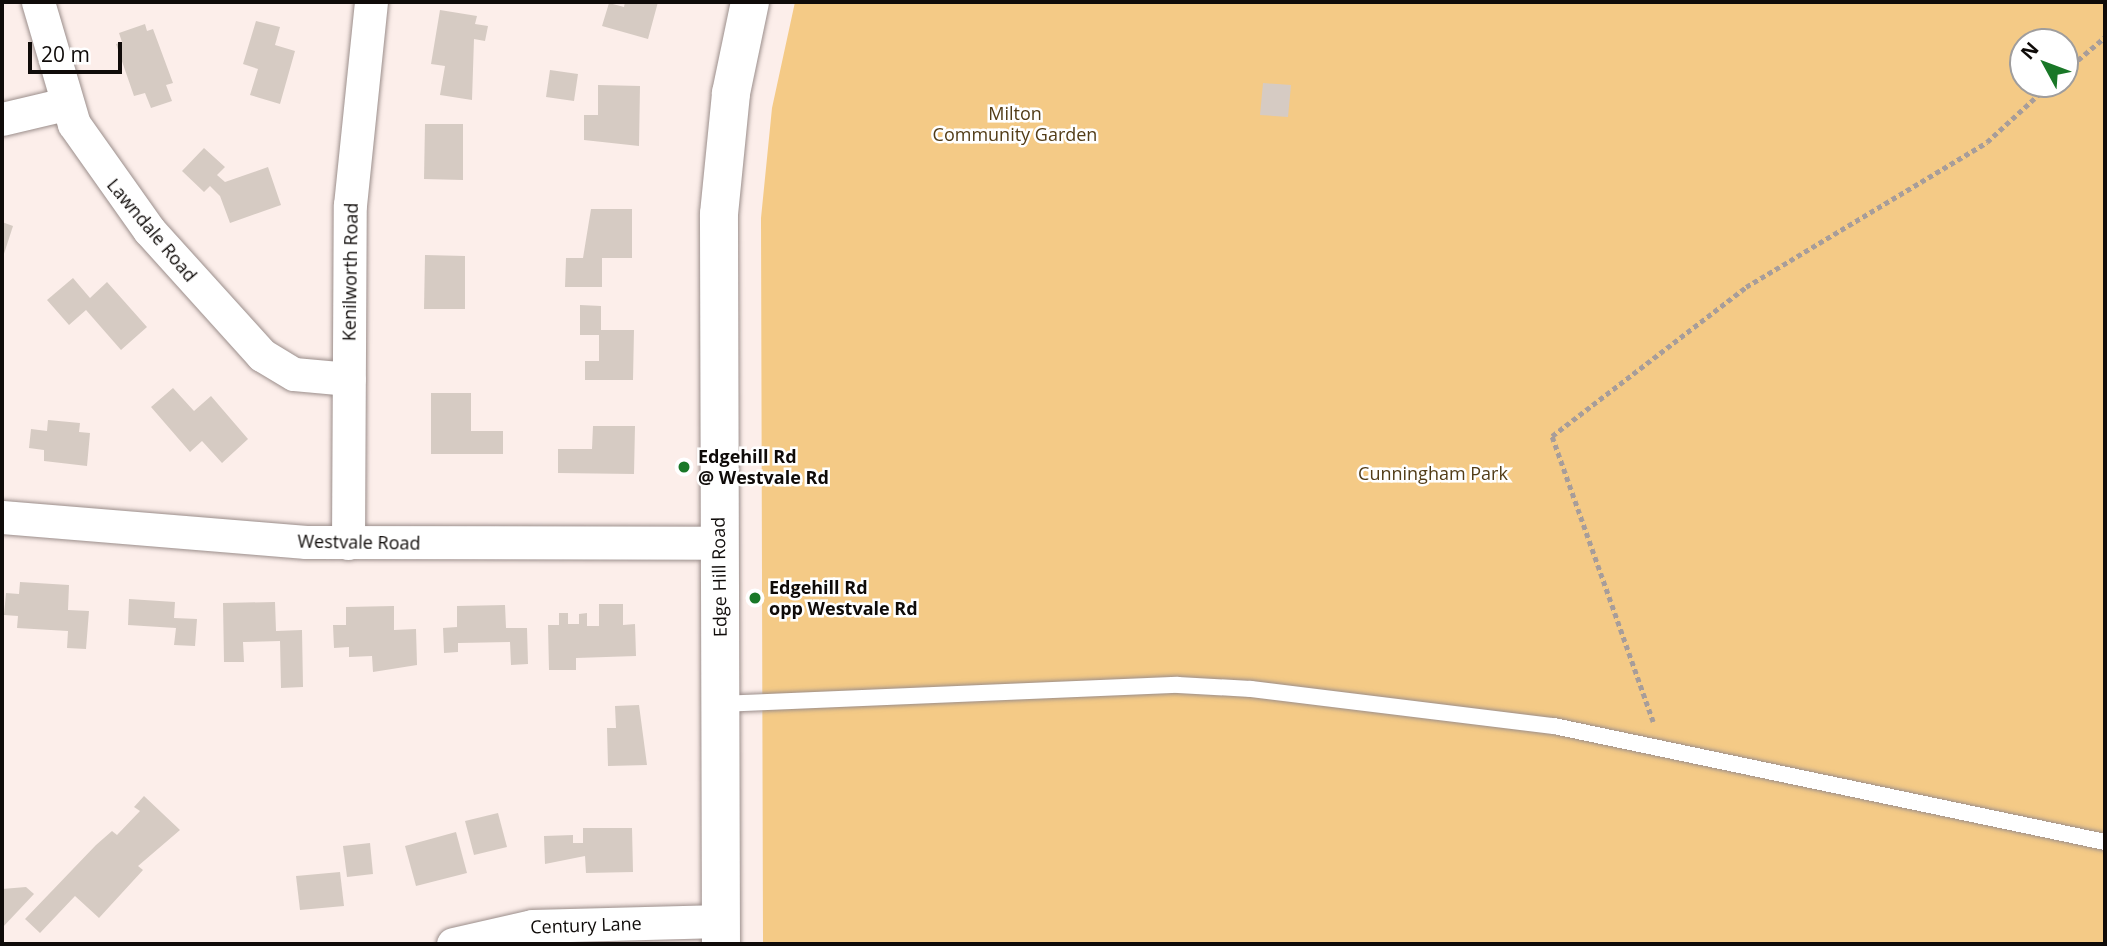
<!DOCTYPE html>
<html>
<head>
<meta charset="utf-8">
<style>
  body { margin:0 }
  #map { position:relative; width:2107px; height:946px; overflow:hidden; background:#fceeea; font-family:"Open Sans",sans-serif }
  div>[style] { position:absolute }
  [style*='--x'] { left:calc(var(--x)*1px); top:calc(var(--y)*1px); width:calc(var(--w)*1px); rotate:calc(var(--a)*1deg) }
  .green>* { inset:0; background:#f4ca86 }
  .building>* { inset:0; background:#d6cbc3 }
  .path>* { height:4.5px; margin-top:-2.25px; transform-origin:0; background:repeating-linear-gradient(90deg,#a79d9a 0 5px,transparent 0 8.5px) }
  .roads { filter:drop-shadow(0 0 2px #9b8e8b) drop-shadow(0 0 2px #9b8e8b) }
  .service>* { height:16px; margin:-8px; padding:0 8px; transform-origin:8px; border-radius:8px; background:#fff }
  .minor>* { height:33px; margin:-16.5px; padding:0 16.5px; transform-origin:16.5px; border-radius:16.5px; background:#fff }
  .tertiary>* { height:38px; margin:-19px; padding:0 19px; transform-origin:19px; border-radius:19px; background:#fff }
  .dots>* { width:19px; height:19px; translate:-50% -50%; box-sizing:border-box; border:4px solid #fff; border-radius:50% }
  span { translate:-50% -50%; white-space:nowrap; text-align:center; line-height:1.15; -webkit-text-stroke:5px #fff; paint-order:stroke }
  .park-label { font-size:18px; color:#523c17 }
  .street-label { font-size:18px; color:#0f0b09 }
  .poi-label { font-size:18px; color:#0f0b09; font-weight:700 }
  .left { translate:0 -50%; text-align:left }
  .frame { position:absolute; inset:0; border:4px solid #0f0b09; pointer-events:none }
  .north { position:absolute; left:2009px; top:28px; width:70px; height:70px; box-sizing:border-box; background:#fff; border:2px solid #9f9d9d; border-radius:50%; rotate:311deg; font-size:19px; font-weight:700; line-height:28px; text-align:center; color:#0f0b09 }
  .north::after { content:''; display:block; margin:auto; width:24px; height:32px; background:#197727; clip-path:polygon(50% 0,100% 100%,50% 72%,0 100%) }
  .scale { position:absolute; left:28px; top:42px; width:94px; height:32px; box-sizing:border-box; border:4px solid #0f0b09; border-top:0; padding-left:9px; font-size:21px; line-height:24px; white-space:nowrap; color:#0f0b09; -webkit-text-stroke:5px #fff; paint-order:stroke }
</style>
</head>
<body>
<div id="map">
  <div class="green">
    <i style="clip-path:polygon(evenodd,795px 2px,2105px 2px,2105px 944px,763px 944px,761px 218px,772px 108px,795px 2px,2023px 42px,2065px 42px,2065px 84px,2023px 84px,2023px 42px)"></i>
  </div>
  <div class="building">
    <i style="clip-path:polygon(625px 2px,658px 2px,648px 39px,602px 26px,609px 3px,624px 7px)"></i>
    <i style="clip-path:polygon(440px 10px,477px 16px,475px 24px,488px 26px,485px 41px,474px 39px,472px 100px,440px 95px,445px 66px,431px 64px)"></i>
    <i style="clip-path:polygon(256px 21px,280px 27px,275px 45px,295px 51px,280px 104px,250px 95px,258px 69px,243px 64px)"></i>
    <i style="clip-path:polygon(145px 24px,147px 31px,153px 29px,173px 83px,166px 85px,172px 101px,151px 108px,145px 93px,134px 96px,116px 44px,122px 42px,119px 33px)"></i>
    <i style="clip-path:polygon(550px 70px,578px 74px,574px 101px,546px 97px)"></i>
    <i style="clip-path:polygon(1263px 83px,1291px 85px,1288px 117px,1260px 115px)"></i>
    <i style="clip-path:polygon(598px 85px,640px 86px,639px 146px,584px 140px,584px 115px,598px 115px)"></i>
    <i style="clip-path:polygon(425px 124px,463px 124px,463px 180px,424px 179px)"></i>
    <i style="clip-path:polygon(204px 148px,225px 167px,217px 175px,225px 182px,268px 167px,281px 205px,230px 223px,220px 196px,210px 186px,204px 192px,182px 171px)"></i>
    <i style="clip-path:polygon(591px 209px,632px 209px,632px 258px,602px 258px,602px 287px,565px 287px,566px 258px,583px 258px)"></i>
    <i style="clip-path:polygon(2px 222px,13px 226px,2px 260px)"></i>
    <i style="clip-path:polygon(425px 255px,465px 256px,465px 309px,424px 309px)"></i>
    <i style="clip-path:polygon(73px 278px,90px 298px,107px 282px,147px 327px,121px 350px,86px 310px,69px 325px,47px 300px)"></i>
    <i style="clip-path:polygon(580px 305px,601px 306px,601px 330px,634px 330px,633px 380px,585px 380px,585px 361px,599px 361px,599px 335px,580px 335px)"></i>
    <i style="clip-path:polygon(173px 388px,194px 411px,211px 396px,248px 439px,222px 463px,202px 441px,190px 452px,151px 407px)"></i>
    <i style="clip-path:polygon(431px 393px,471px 393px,471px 431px,503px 431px,503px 454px,431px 454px)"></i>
    <i style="clip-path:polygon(48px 420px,80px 423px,79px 432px,90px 433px,87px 466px,44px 461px,44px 450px,29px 448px,31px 429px,47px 431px)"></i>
    <i style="clip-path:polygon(593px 426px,635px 426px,634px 474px,558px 473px,558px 449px,592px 449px)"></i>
    <i style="clip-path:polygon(20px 582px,69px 585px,68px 610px,89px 611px,86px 649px,67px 648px,68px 631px,17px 628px,18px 616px,4px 615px,6px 593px,19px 594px)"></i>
    <i style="clip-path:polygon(129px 599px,175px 602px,174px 618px,197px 619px,195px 646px,174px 645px,176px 628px,128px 625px)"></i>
    <i style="clip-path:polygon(275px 602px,276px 631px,302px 630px,303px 687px,281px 688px,280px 641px,243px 642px,244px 662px,224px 662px,223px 603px)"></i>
    <i style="clip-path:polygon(599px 604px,623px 604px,623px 625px,635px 624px,636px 656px,576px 658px,576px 670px,549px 670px,548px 625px,559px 625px,559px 613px,568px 613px,568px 624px,579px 624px,579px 614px,587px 613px,587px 626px,599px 626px)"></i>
    <i style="clip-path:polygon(505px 605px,506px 628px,527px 628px,528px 664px,511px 665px,510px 642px,458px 643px,458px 652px,444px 653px,443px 628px,457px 627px,457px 606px)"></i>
    <i style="clip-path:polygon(394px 606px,394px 630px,416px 629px,417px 665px,373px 672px,372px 656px,349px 657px,349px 647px,334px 648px,333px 625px,346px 625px,346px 607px)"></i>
    <i style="clip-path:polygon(639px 705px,647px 765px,608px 766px,607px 728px,616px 728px,615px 706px)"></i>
    <i style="clip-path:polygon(144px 796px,180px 830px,138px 866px,143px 870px,99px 918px,75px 896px,40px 933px,25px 919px,96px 845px,112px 831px,117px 835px,140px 811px,134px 807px)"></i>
    <i style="clip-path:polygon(498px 813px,507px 847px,474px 855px,465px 821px)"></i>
    <i style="clip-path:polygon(583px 828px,632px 828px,633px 872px,586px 873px,585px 856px,545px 864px,544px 836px,573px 835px,573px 843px,583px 843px)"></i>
    <i style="clip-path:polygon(456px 832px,467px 873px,416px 886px,405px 846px)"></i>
    <i style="clip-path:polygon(370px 843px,373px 874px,347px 877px,343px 846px)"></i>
    <i style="clip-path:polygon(340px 872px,344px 906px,300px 910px,296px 876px)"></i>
    <i style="clip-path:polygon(26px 887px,34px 894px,2px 928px,2px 889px)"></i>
  </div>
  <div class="path">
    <i style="--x:2065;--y:71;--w:52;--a:-40.4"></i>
    <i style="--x:1653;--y:722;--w:303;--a:-109.5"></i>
    <i style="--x:1552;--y:436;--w:245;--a:-37.5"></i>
    <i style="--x:1746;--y:287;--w:281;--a:-31"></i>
    <i style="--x:1987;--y:142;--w:86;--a:-42.6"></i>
  </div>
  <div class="roads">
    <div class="service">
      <i style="--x:720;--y:704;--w:458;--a:-2.4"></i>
      <i style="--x:1178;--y:685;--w:73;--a:3.1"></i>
      <i style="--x:1251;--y:689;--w:305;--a:7"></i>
      <i style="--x:1554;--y:726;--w:563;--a:11.89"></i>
    </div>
    <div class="minor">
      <i style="--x:38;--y:2;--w:127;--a:73.6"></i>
      <i style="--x:74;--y:124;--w:130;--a:54.7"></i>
      <i style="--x:149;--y:230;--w:169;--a:47.9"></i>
      <i style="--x:262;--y:355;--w:37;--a:31"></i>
      <i style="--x:294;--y:374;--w:55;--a:5.2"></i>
      <i style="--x:2;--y:119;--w:65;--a:-13.4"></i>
      <i style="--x:2;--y:517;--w:305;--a:4.7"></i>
      <i style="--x:306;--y:542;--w:412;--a:0.1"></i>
      <i style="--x:348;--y:543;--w:338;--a:-89.7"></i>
      <i style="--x:350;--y:205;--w:204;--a:-84.1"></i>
      <i style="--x:453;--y:944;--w:81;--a:-12.8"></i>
      <i style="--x:532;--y:926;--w:189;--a:-1.5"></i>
    </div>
    <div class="tertiary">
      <i style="--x:721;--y:944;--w:730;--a:-90.16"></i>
      <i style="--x:719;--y:214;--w:122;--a:-84.3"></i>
      <i style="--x:731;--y:93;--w:93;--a:-78.2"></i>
    </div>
  </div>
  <div class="dots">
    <i style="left:684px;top:467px;background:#197727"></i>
    <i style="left:755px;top:598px;background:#197727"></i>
  </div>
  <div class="park-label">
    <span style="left:1015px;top:124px">Milton<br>Community Garden</span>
    <span style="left:1433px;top:473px">Cunningham Park</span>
  </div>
  <div class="street-label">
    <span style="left:152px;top:230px;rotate:50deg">Lawndale Road</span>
    <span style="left:350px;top:272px;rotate:-89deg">Kenilworth Road</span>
    <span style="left:359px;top:542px;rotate:1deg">Westvale Road</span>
    <span style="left:719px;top:577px;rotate:-91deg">Edge Hill Road</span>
    <span style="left:586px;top:925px;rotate:-2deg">Century Lane</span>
  </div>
  <div class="poi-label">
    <span class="left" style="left:698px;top:467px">Edgehill Rd<br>@ Westvale Rd</span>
    <span class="left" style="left:769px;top:598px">Edgehill Rd<br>opp Westvale Rd</span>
  </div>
  <div class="frame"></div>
  <div class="north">N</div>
  <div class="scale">20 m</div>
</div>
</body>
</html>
